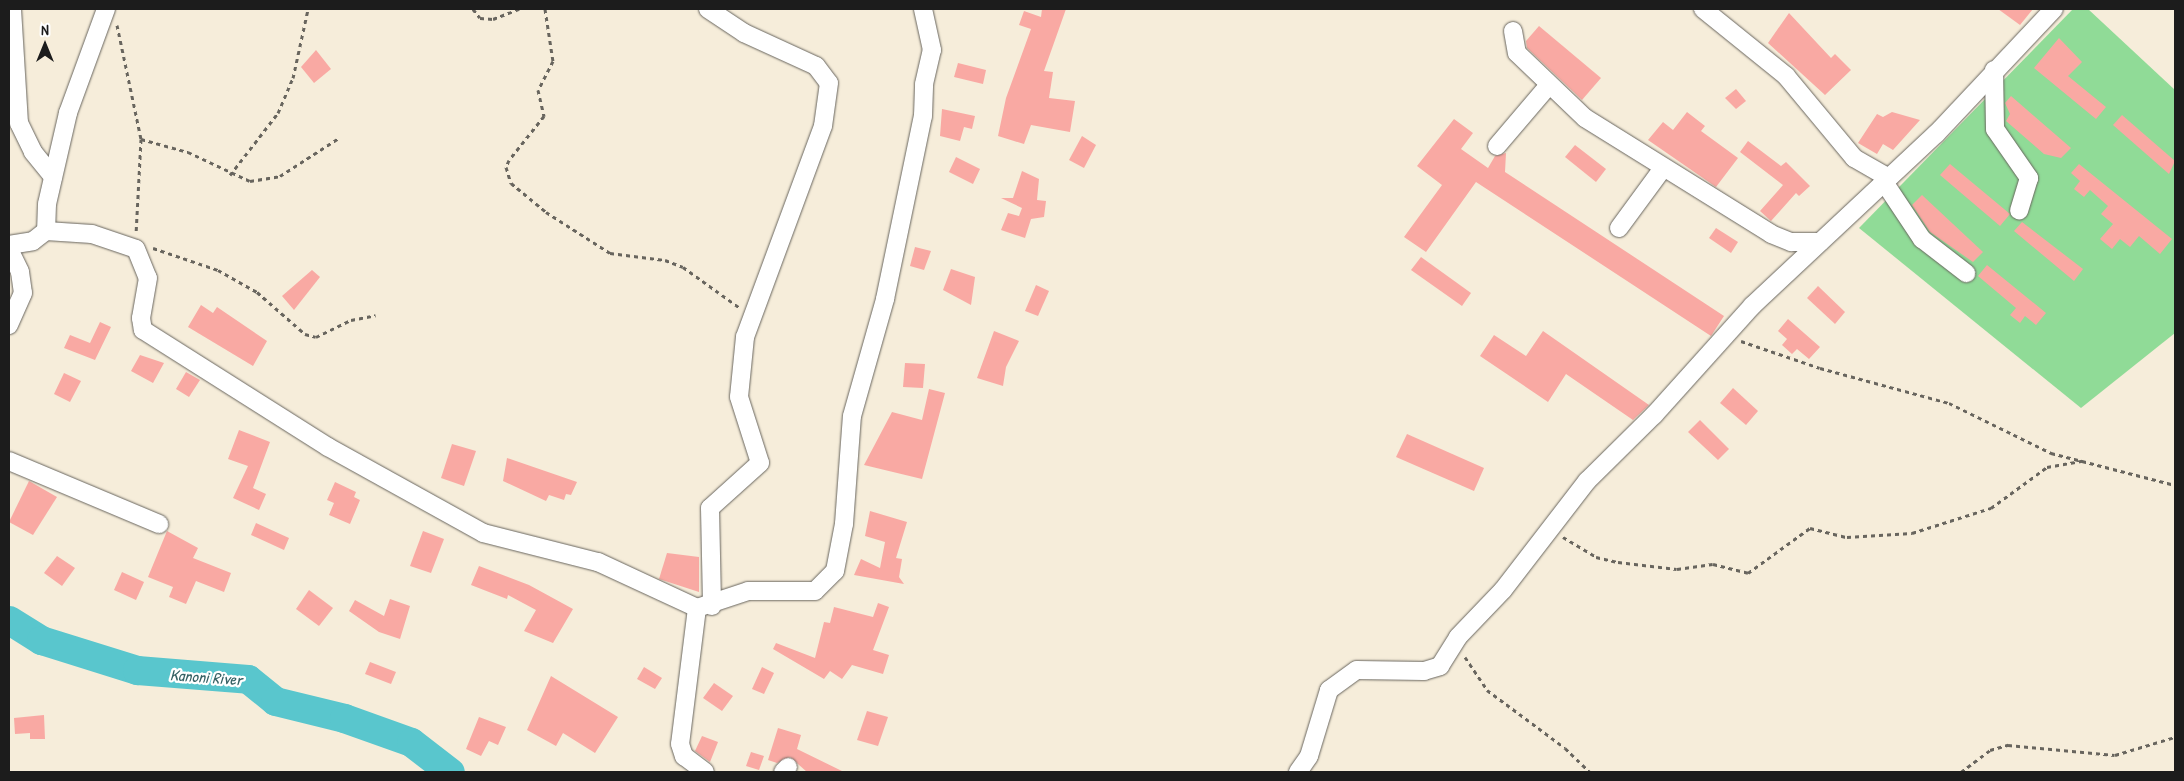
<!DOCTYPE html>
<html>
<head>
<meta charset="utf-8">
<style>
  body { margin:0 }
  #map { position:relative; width:2184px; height:781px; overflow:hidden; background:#f6edda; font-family:"Patrick Hand",sans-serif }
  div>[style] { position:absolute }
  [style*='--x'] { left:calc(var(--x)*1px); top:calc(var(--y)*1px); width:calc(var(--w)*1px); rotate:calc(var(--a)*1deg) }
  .green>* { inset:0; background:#90db97 }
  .river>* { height:29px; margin:-14.5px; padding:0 14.5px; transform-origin:14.5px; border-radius:14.5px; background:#59c6cd }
  .building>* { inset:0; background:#f9a9a3 }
  .path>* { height:3px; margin-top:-1.5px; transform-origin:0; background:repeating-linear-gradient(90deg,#68655e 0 4px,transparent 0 8px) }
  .roads { filter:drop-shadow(0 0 1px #68655e) drop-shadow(0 0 1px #68655e) }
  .minor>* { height:18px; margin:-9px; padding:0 9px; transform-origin:9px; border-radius:9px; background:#fff }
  span { translate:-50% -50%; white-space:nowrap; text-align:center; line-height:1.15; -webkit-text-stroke:4.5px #fff; paint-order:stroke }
  .water-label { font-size:16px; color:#346063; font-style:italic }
  .frame { position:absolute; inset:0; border:10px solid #1c1c1c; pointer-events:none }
  .north { position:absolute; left:20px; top:20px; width:50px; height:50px; -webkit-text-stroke:4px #fff; paint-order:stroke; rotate:0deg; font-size:14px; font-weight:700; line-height:20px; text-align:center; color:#1c1c1c }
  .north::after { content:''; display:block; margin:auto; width:18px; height:22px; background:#1c1c1c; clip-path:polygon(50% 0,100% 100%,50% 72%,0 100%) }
</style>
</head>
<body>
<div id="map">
  <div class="green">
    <i style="clip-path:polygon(2073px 9px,2088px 9px,2175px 90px,2175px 333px,2081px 408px,1859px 228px)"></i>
  </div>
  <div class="river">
    <i style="--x:9;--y:620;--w:38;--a:32"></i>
    <i style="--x:41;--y:640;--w:101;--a:17.4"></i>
    <i style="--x:137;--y:670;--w:111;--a:4.6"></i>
    <i style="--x:248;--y:679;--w:35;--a:39"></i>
    <i style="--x:275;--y:701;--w:71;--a:13.8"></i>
    <i style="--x:344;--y:718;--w:71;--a:19.7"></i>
    <i style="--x:411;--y:742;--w:49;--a:37.6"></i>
  </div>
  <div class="building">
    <i style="clip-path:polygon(1042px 9px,1066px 9px,1044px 71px,1053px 72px,1049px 98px,1075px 101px,1070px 132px,1031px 125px,1024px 144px,998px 136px,1006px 98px,1031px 29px,1019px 25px,1024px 11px,1041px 17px)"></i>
    <i style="clip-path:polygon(1998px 9px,2033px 9px,2020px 25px)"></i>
    <i style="clip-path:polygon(1789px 13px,1831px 58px,1835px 54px,1851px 70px,1825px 95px,1768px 43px)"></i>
    <i style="clip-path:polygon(1539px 26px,1601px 78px,1582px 100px,1527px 48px,1526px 41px)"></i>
    <i style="clip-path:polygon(2059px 38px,2082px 62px,2068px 76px,2106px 107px,2096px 119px,2034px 68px)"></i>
    <i style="clip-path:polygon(316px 50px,331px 69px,314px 83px,301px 67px)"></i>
    <i style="clip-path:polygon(958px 63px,986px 70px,983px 84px,954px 77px)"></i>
    <i style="clip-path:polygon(1736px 89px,1746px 101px,1736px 109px,1725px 98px)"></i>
    <i style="clip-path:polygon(2011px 96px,2071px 148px,2061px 158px,2044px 154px,2006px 121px,2010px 114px,2005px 103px)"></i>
    <i style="clip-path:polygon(942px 109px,975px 116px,972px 129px,964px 127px,960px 141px,940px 136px)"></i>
    <i style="clip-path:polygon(1687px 112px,1705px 126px,1701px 131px,1738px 158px,1716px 187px,1648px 140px,1663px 122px,1673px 130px)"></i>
    <i style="clip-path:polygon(1892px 112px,1920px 120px,1893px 150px,1883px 144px,1877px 154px,1858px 143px,1877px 114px,1883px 117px)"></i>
    <i style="clip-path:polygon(2122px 115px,2175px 161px,2169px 174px,2113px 125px)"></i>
    <i style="clip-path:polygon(1454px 119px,1473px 133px,1461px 149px,1488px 168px,1495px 156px,1506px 153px,1505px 172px,1724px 316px,1711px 336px,1476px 182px,1426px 252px,1404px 237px,1442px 185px,1417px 166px)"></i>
    <i style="clip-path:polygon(1082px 136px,1096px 145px,1084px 168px,1069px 160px)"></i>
    <i style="clip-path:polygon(1748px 141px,1781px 166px,1786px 162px,1810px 186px,1799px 196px,1796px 193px,1771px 221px,1760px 211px,1783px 185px,1740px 152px)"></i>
    <i style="clip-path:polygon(1575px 145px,1606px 169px,1596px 182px,1565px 157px)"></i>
    <i style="clip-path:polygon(956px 157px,980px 169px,973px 184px,949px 172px)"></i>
    <i style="clip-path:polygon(1950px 164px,2010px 214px,2000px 226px,1940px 175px)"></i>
    <i style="clip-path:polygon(2079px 164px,2172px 239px,2160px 254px,2139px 236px,2130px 247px,2120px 239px,2112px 249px,2100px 239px,2113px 224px,2101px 214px,2108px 206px,2090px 190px,2084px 197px,2074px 189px,2080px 181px,2071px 173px)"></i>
    <i style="clip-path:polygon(1022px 171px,1039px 179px,1037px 200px,1046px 201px,1044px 217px,1031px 219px,1025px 238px,1001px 230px,1008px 213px,1019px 216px,1022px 208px,1001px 198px,1013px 198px)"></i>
    <i style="clip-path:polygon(1922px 195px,1983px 252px,1973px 262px,1930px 232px,1912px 205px)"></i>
    <i style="clip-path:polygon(2022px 222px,2083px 269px,2074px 281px,2014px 231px)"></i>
    <i style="clip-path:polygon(1716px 228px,1738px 242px,1731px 253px,1709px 238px)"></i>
    <i style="clip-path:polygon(915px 247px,931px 251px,924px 270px,910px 266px)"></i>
    <i style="clip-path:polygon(1421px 257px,1471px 293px,1462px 306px,1411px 270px)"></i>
    <i style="clip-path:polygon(1987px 265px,2046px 313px,2036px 325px,2025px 316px,2020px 323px,2010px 315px,2016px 308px,1978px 276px)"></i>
    <i style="clip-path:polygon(951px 269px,975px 277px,971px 305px,943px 290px)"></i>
    <i style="clip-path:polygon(312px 270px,320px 277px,294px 310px,282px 296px)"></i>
    <i style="clip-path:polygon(1036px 285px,1049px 291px,1038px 316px,1025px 311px)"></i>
    <i style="clip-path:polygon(1818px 286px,1845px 312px,1835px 324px,1807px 298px)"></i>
    <i style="clip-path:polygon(201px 305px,213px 313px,217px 307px,267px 341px,253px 366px,188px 327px)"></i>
    <i style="clip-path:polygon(1788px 319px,1820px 347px,1809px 359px,1797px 349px,1792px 354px,1782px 345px,1787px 339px,1778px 331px)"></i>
    <i style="clip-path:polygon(100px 322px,111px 327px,95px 360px,64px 348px,70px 335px,90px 343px)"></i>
    <i style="clip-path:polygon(994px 331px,1019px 341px,1006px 367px,1003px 386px,977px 378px)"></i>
    <i style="clip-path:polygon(1543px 331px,1649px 405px,1633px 420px,1566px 374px,1548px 402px,1480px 356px,1494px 335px,1526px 356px)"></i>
    <i style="clip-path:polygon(140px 355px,164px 363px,153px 383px,131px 371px)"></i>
    <i style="clip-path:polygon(905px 363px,925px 364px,923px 388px,903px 387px)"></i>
    <i style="clip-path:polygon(186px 372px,200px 380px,189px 397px,176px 389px)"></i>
    <i style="clip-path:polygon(64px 373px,81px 381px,70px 402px,54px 394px)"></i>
    <i style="clip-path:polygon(1733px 388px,1758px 411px,1746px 425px,1720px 403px)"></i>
    <i style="clip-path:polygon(929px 389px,945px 393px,922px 479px,864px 465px,892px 412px,922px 420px)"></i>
    <i style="clip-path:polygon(1700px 420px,1729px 449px,1718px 460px,1688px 432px)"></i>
    <i style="clip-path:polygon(239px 430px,270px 442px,253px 488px,266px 494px,259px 510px,233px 498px,248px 466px,228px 459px)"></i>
    <i style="clip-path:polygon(1407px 434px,1484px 468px,1474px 491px,1396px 457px)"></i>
    <i style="clip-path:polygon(452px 444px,476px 451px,464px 486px,441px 478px)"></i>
    <i style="clip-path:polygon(507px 458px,577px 482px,571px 495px,566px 494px,564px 500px,549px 495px,546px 501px,503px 481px)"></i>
    <i style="clip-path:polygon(29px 481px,57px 497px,33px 535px,9px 522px)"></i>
    <i style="clip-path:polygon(335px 482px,356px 492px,354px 497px,360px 500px,350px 524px,329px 515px,334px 503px,327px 500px)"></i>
    <i style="clip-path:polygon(870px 511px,907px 522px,896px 558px,902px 559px,899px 577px,904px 584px,854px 575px,861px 559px,880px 568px,885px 542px,865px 536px)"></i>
    <i style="clip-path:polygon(256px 523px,289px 538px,284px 550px,251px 535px)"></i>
    <i style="clip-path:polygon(167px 531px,198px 548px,193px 558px,231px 573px,224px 592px,196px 581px,186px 604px,169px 597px,173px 587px,148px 577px)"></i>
    <i style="clip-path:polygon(423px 531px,444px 539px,431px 573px,410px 566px)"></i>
    <i style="clip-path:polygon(667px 553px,699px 557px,699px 592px,659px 579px)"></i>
    <i style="clip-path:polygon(57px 556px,75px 568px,62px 586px,44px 573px)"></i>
    <i style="clip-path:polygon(479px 566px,529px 585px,573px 609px,553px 643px,524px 631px,536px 610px,508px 595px,507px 599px,471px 585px)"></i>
    <i style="clip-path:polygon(122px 572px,144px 582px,136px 600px,114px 590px)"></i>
    <i style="clip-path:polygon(309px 590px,333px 608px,319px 626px,296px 609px)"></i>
    <i style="clip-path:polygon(390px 599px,410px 606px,400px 639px,379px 632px,349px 611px,355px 600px,384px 616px)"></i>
    <i style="clip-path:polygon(878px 603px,889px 607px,873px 650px,889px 655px,883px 674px,852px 665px,842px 679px,830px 671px,824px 679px,773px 649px,776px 643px,815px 658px,824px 622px,830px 623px,834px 607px,873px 617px)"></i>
    <i style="clip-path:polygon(370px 662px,396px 672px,391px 684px,365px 674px)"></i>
    <i style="clip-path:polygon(644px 667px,662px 678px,655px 689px,637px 679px)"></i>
    <i style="clip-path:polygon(762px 667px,774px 673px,764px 694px,752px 689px)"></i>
    <i style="clip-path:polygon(551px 676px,618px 717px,595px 753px,563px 733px,556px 746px,527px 730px)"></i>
    <i style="clip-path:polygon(714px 683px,733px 696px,722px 711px,703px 698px)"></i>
    <i style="clip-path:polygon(867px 711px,888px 717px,878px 746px,857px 740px)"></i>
    <i style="clip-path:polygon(44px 715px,45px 739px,30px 739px,30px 733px,15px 734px,14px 718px)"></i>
    <i style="clip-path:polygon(479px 717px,506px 727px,498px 745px,489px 741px,481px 756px,466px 749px)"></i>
    <i style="clip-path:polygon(778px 728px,801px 735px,797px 749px,844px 772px,807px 772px,790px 757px,777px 763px,768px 760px)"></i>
    <i style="clip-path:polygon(702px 736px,718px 742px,710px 762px,695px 751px)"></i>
    <i style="clip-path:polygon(751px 752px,764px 756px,759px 770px,746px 766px)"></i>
  </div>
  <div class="path">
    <i style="--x:473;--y:9;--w:11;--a:52"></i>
    <i style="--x:480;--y:18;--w:13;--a:4"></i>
    <i style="--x:493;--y:19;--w:28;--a:-21"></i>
    <i style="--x:545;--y:9;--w:53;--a:81.3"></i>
    <i style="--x:553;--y:61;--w:33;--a:117"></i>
    <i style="--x:538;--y:90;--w:27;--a:77"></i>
    <i style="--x:544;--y:116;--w:56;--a:128.5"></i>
    <i style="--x:509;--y:160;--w:8;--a:113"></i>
    <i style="--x:506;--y:167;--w:17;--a:73"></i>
    <i style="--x:511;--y:183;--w:45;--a:39.6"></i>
    <i style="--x:546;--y:212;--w:76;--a:32.6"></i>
    <i style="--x:610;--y:253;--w:55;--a:7.3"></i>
    <i style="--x:665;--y:260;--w:19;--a:21"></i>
    <i style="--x:683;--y:267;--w:70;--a:35.7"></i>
    <i style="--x:117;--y:25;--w:116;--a:78.1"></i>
    <i style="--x:141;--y:139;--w:95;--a:93"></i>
    <i style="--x:141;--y:139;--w:49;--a:15.5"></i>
    <i style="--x:188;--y:152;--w:68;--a:25.1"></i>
    <i style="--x:250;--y:181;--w:30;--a:-9"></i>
    <i style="--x:280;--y:176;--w:70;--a:-32.8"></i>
    <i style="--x:230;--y:175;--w:78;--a:-52.3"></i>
    <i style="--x:278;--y:113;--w:38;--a:-67"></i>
    <i style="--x:293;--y:78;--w:71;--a:-77.7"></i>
    <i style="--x:153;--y:248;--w:69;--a:18.7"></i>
    <i style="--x:218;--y:270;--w:45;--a:29.4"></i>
    <i style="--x:257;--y:292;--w:64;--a:41.2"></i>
    <i style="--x:305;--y:334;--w:11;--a:15"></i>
    <i style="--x:316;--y:337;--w:39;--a:-26"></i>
    <i style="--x:351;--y:320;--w:25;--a:-11"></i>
    <i style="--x:1741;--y:341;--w:83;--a:18.9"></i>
    <i style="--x:1820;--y:368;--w:134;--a:15.2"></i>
    <i style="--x:1949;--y:403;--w:114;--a:26.1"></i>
    <i style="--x:2051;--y:453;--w:128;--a:14.5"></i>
    <i style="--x:1563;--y:537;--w:39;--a:31"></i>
    <i style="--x:1596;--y:557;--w:23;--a:13"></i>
    <i style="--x:1618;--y:562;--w:59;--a:6.8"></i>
    <i style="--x:1677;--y:569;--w:36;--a:-8"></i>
    <i style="--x:1713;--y:564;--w:36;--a:14"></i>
    <i style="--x:1748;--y:573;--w:77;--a:-36"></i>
    <i style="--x:1810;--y:528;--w:38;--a:14"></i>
    <i style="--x:1847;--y:537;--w:65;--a:-3.5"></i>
    <i style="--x:1912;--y:533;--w:83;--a:-17.6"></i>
    <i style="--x:1991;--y:508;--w:69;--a:-36.2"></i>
    <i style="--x:2047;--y:467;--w:36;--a:-10"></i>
    <i style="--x:1465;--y:657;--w:40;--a:56"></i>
    <i style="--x:1487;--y:690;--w:97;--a:36.6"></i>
    <i style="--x:1565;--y:748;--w:35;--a:44"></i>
    <i style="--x:1961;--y:772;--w:36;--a:-37"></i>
    <i style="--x:1990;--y:750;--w:19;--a:-16"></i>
    <i style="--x:2008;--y:745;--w:107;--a:5.3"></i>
    <i style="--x:2115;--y:755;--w:63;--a:-16.7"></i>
  </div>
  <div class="roads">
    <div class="minor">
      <i style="--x:12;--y:9;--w:114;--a:86.5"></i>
      <i style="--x:19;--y:123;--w:32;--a:64"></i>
      <i style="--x:33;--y:152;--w:32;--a:51"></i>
      <i style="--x:106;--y:9;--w:111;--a:110.1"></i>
      <i style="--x:68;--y:113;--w:93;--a:103"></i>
      <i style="--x:47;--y:204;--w:27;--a:92"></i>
      <i style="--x:46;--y:231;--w:46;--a:3.7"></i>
      <i style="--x:92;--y:234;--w:46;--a:18.8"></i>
      <i style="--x:136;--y:249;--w:31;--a:68"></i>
      <i style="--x:148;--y:278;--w:41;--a:99.9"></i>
      <i style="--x:141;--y:318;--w:12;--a:81"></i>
      <i style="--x:143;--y:330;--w:219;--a:32.3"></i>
      <i style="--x:328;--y:447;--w:177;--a:29"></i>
      <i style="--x:483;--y:533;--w:119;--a:14.2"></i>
      <i style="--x:598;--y:562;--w:109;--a:24.9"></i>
      <i style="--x:697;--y:608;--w:54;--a:-18.4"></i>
      <i style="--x:748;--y:591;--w:67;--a:0"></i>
      <i style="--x:815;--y:591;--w:28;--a:-45"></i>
      <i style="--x:835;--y:571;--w:48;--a:-79.2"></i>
      <i style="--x:844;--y:524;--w:108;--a:-85.8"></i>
      <i style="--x:852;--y:416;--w:122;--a:-74.2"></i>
      <i style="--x:885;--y:299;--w:187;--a:-78.3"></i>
      <i style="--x:923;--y:116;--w:32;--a:-88"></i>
      <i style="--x:924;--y:84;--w:35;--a:-77"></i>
      <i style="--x:932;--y:50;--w:42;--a:-102.4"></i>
      <i style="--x:708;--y:9;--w:43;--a:33.7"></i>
      <i style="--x:744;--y:33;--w:79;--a:24.6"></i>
      <i style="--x:816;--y:66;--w:21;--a:53"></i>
      <i style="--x:829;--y:83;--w:43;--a:97.9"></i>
      <i style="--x:823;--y:126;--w:225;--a:110.3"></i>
      <i style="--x:745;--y:337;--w:60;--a:95.7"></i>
      <i style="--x:739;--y:397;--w:69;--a:72.3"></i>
      <i style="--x:760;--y:463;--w:67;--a:138"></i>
      <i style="--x:710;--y:508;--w:98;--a:88.8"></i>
      <i style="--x:1703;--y:9;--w:107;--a:38.9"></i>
      <i style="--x:1786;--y:76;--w:107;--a:50.3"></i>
      <i style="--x:1854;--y:158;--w:40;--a:29.7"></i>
      <i style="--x:1513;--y:31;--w:22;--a:80"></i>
      <i style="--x:1517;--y:53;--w:94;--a:43.7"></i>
      <i style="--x:1585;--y:118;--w:219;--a:31.9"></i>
      <i style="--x:1771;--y:234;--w:22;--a:22"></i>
      <i style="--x:1791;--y:242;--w:29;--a:0"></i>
      <i style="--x:1994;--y:70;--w:59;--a:89"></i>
      <i style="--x:1995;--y:129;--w:60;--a:55.2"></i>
      <i style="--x:2029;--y:178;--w:34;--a:107"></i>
      <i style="--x:1497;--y:146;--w:80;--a:-49.6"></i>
      <i style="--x:1884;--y:182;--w:69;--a:56.3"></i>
      <i style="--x:1922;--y:239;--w:56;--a:37.7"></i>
      <i style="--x:1619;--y:228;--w:74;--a:-53.7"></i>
      <i style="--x:9;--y:245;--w:24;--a:-9"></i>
      <i style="--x:33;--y:241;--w:16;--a:-38"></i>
      <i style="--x:9;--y:249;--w:25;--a:64"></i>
      <i style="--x:20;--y:272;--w:21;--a:82"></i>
      <i style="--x:23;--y:293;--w:35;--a:114"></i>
      <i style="--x:9;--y:461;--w:163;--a:22.8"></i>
      <i style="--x:697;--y:608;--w:137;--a:97.1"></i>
      <i style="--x:680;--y:744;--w:13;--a:72"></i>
      <i style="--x:684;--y:756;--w:26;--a:37"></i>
      <i style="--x:783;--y:772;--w:7;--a:-45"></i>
      <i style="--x:1298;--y:772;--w:19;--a:-55"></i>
      <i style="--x:1309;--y:756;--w:69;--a:-73.1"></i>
      <i style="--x:1329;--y:690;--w:34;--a:-36"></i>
      <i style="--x:1357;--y:670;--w:67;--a:0.9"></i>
      <i style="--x:1424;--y:671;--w:17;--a:-17"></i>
      <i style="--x:1440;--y:666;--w:34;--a:-58"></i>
      <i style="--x:1458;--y:637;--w:65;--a:-46.2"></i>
      <i style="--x:1503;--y:590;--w:138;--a:-52.4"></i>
      <i style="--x:1587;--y:481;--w:94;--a:-44.6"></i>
      <i style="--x:1654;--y:415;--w:147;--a:-48"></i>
      <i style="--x:1752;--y:306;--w:252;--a:-43.1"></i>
      <i style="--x:1936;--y:134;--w:172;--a:-46.7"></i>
    </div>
  </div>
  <div class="water-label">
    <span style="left:206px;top:677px;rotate:4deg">Kanoni River</span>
  </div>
  <div class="frame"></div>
  <div class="north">N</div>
</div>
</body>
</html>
